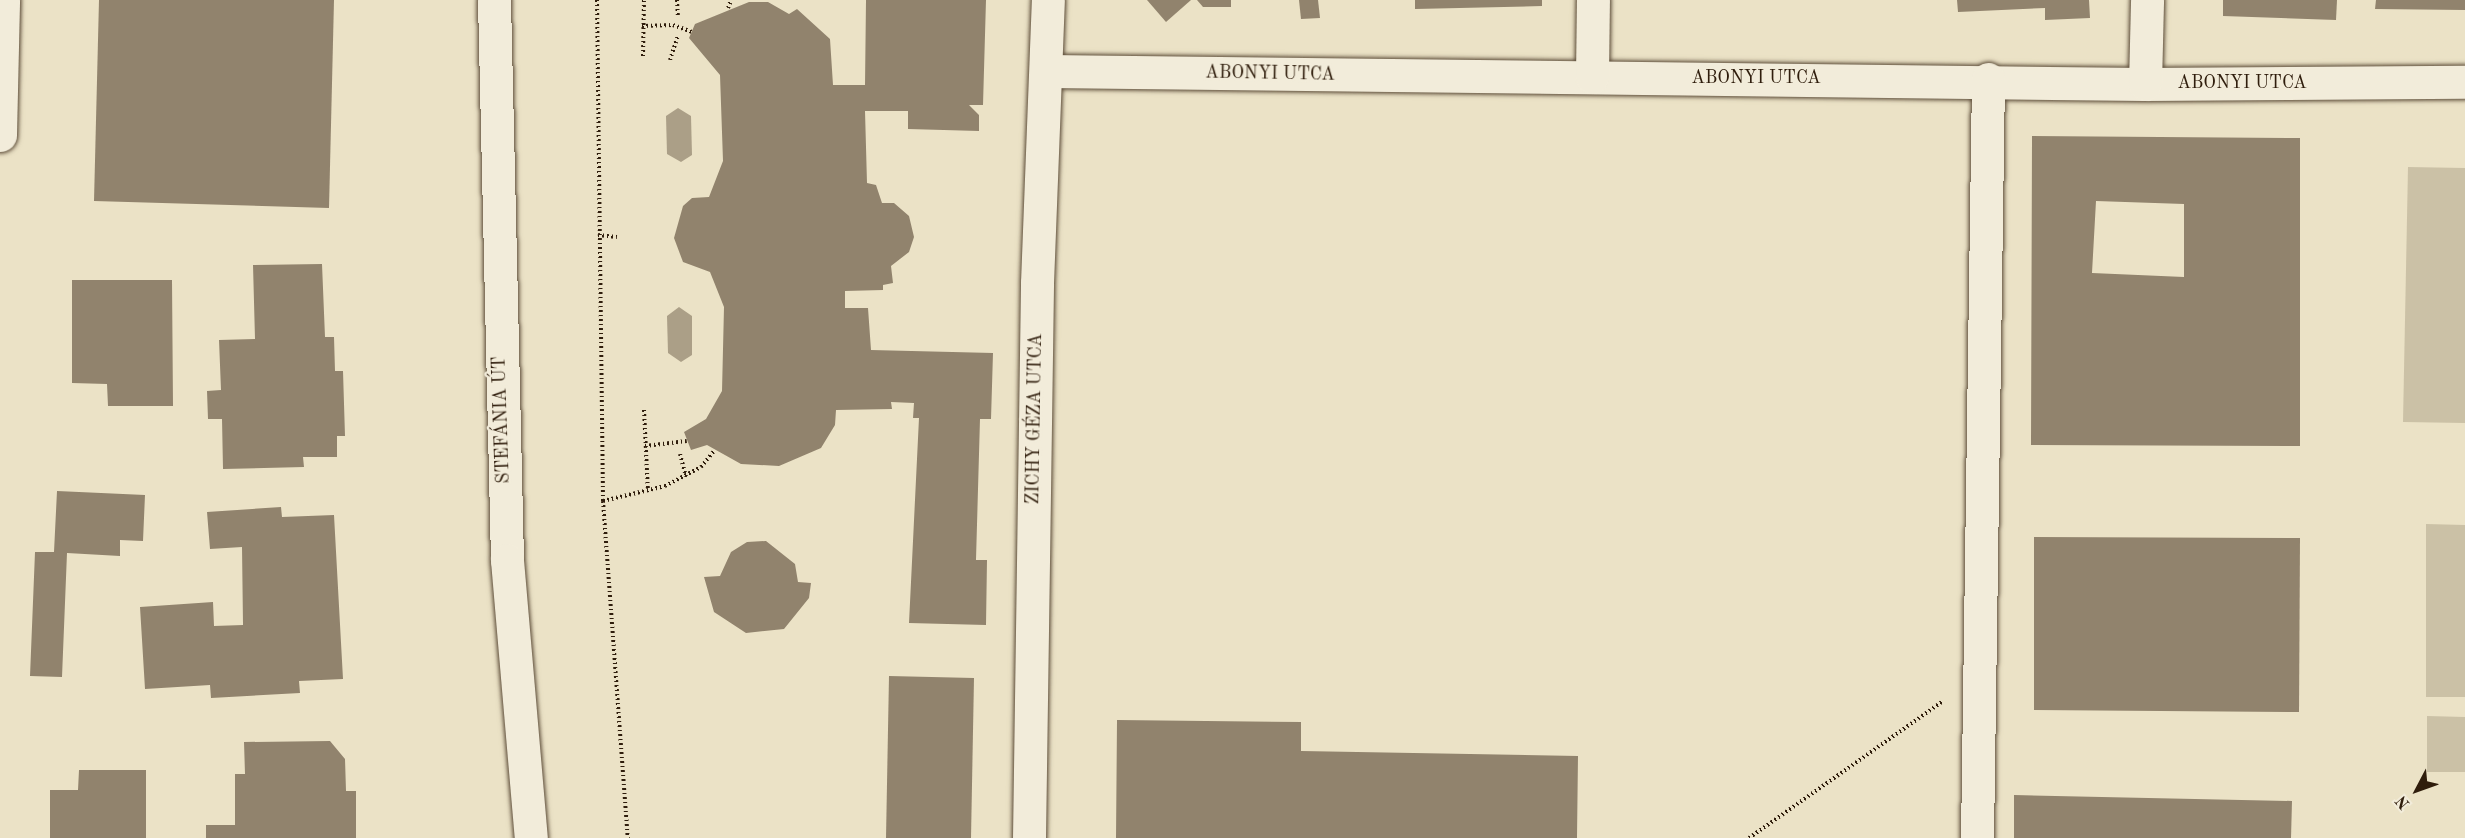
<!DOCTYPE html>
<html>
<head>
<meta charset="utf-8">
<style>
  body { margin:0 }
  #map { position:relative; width:2465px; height:838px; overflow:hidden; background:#ebe2c6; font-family:"Old Standard TT",serif }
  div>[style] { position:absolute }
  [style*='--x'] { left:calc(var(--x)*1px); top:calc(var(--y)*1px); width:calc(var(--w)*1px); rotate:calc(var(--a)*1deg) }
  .green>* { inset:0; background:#cbc1a6 }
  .water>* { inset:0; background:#ab9f87 }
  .building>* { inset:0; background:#91836d }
  .path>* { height:4px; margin-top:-2px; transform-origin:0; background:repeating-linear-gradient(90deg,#2f1d0c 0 1.5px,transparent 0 4.5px) }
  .roads { filter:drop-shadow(0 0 2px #5e4e3a) drop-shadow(0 0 2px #5e4e3a) }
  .minor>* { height:33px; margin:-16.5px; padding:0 16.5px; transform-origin:16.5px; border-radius:16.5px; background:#f2ecda }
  span { translate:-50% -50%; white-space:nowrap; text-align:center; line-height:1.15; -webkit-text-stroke:4.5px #f2ecda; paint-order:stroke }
  .street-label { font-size:18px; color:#2f1d0c }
  .north { position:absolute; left:2387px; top:760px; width:60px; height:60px; -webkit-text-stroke:4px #f2ecda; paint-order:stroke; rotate:229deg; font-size:16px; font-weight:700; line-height:24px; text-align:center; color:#2f1d0c }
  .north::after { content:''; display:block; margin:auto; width:21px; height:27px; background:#2f1d0c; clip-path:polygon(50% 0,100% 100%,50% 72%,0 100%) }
</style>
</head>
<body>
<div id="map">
  <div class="green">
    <i style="clip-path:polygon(2408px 167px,2465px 168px,2465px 423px,2403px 422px)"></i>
    <i style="clip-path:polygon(2426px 524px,2465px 525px,2465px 697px,2426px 697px)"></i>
    <i style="clip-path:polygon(2427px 716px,2465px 717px,2465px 772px,2427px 772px)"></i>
  </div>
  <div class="water">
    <i style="clip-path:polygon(678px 108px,691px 116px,692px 155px,681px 162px,667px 154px,666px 116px)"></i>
    <i style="clip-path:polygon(679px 307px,692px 316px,692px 355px,681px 362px,668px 353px,667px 316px)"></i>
  </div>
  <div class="building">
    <i style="clip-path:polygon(99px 0,334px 0,329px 208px,94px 201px)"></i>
    <i style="clip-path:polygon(866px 0,986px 0,983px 105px,969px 105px,979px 115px,979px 131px,908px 129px,908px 111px,865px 111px,867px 183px,876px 185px,882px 203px,894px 203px,909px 216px,914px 237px,909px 252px,891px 266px,893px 283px,883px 285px,883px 290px,845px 291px,845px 308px,868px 308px,871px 350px,993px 353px,991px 419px,980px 419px,976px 560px,987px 560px,986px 625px,909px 623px,919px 418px,913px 418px,914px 403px,891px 402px,892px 409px,836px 410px,835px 425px,821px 448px,779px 466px,741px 464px,707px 445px,691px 450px,684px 432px,706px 419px,722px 391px,724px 307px,710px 272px,683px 262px,674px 238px,683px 206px,692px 198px,709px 197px,723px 161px,720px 75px,689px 38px,695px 24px,749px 2px,768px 2px,789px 14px,797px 9px,830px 39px,833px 85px,865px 85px)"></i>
    <i style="clip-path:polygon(1147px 0,1191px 0,1166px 22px)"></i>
    <i style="clip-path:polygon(1197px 0,1231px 0,1231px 7px,1203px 7px)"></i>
    <i style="clip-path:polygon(1299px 0,1318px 0,1320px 18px,1301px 19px)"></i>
    <i style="clip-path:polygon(1415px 0,1542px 0,1542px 6px,1415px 9px)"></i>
    <i style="clip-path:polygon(1957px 0,2089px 0,2090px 18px,2045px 20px,2045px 8px,1958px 12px)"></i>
    <i style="clip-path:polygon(2223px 0,2337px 0,2336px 20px,2223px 16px)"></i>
    <i style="clip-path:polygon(2376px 0,2465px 0,2465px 10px,2375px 9px)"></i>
    <i style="clip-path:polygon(evenodd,2032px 136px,2300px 138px,2300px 446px,2031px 445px,2032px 136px,2096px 201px,2184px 204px,2184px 277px,2092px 273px,2096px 201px)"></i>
    <i style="clip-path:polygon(322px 264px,325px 337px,334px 337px,335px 371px,343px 371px,345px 436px,337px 436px,337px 457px,303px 457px,304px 467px,223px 469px,222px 419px,208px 419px,207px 391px,221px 390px,219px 340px,255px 339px,253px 265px)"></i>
    <i style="clip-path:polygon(72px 280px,172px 280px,173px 406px,108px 406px,107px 384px,72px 383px)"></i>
    <i style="clip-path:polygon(57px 491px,145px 495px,143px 541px,120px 540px,120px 556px,67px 553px,62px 677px,30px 676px,35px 552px,54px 552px)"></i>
    <i style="clip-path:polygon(281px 507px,282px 517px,334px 515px,343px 679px,299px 681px,300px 693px,211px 698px,210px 685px,145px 689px,140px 607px,213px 602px,214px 626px,243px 625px,242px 547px,210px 549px,207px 512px)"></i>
    <i style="clip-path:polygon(2034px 537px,2300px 538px,2299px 712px,2034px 710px)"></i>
    <i style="clip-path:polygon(766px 541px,795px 564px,798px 582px,811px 583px,809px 598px,784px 629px,746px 633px,714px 612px,704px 577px,720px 576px,731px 552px,747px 542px)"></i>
    <i style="clip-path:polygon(889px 676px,974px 678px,971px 838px,886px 838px)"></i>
    <i style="clip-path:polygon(1117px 720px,1301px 722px,1301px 751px,1578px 756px,1577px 838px,1116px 838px)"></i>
    <i style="clip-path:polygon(330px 741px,345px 759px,346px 791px,356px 791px,356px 838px,206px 838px,206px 825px,235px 825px,235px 774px,245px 774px,244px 742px)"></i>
    <i style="clip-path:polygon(79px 770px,146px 770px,146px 838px,50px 838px,50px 790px,78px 790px)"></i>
    <i style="clip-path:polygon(2014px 795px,2292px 801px,2291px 838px,2014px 838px)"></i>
  </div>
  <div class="path">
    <i style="--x:597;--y:0;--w:501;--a:89.31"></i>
    <i style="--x:603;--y:501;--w:338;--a:85.8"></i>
    <i style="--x:677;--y:0;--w:17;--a:87"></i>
    <i style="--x:728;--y:8;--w:9;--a:-69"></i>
    <i style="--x:642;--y:26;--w:31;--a:-2"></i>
    <i style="--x:673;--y:25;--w:20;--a:20"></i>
    <i style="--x:643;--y:56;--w:56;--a:-89"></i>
    <i style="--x:670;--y:60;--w:25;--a:-72"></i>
    <i style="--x:598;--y:235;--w:19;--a:6"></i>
    <i style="--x:644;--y:410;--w:81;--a:87.2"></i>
    <i style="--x:645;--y:446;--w:42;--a:-6.8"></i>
    <i style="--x:680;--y:454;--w:23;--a:75"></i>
    <i style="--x:603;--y:501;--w:64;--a:-13.6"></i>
    <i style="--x:665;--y:486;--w:41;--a:-27.8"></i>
    <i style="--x:701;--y:467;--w:21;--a:-51"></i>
    <i style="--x:1749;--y:838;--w:236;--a:-35.2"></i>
  </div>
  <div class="roads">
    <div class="minor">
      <i style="--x:494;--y:0;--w:560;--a:88.67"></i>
      <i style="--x:507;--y:560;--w:279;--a:85.1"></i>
      <i style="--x:1047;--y:71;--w:1098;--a:0.68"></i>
      <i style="--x:2145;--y:84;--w:320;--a:-0.4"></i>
      <i style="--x:1592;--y:77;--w:77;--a:-89.3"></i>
      <i style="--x:2145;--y:84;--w:84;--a:-88.6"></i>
      <i style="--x:0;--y:135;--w:135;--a:-88.7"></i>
      <i style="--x:1029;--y:838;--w:555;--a:-89.17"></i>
      <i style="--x:1037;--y:283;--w:283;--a:-87.8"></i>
      <i style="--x:1977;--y:838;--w:759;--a:-89.17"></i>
    </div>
  </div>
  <div class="street-label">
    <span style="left:1270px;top:74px;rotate:1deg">ABONYI UTCA</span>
    <span style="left:1756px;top:78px">ABONYI UTCA</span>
    <span style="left:2242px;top:83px">ABONYI UTCA</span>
    <span style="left:1035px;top:419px;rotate:-89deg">ZICHY GÉZA UTCA</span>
    <span style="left:502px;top:420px;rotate:-92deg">STEFÁNIA ÚT</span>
  </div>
  <div class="north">N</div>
</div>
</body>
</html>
